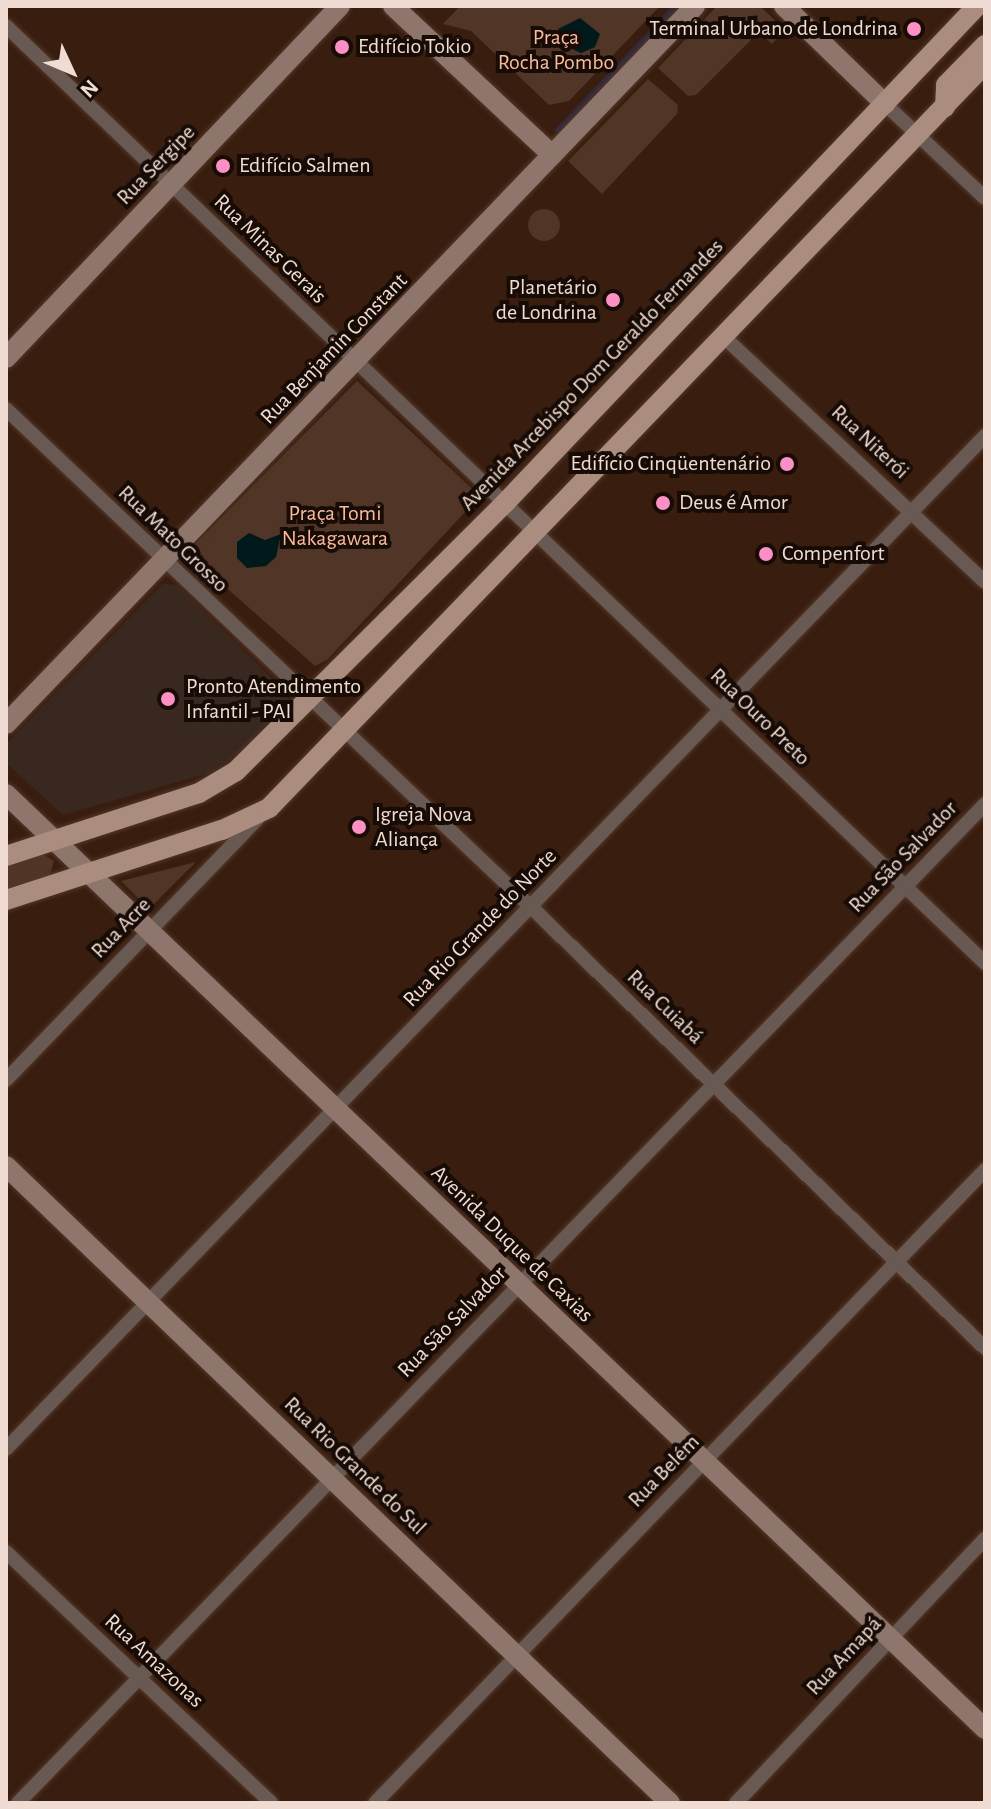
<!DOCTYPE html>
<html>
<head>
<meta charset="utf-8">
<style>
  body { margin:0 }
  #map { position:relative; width:991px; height:1809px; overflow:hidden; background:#391d0f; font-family:"Alegreya Sans",sans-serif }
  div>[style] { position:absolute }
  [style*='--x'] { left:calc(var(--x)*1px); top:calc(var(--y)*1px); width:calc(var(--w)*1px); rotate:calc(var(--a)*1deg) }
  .commercial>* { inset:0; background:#312939 }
  .medical>* { inset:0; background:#39281f }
  .green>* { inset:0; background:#513527 }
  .round { border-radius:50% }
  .water>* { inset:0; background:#00191b }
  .roads { filter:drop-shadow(0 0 2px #53382a) drop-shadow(0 0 2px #53382a) }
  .street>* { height:14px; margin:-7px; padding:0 7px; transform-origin:7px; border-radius:7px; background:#685953 }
  .secondary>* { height:20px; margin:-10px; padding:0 10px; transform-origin:10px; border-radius:10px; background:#8e766c }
  .primary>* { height:20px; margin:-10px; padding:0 10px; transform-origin:10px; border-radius:10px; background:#ab8d7f }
  .dots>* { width:22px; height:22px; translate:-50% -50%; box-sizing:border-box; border:4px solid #170b06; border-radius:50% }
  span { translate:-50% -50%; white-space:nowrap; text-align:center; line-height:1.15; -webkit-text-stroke:8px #170b06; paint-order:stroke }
  .poi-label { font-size:22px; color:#f0dcd3 }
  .right { translate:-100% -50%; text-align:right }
  .left { translate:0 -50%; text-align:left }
  .park-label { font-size:22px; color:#faba9b }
  .street-label { font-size:22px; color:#f0dcd3 }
  .frame { position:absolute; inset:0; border:8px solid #f0dcd3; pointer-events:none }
  .north { position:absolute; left:32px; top:32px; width:80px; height:80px; -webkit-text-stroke:6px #170b06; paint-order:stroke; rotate:134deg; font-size:22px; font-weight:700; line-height:32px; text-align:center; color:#f0dcd3 }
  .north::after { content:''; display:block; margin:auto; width:28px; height:36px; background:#f0dcd3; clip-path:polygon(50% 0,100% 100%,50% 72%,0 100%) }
</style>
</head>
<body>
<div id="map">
  <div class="commercial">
    <i style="clip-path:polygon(672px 6px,707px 6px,572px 146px,554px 130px)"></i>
  </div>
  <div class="medical">
    <i style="clip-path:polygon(163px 583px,178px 586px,286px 692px,288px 700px,241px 751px,209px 773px,63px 815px,6px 763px,6px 744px)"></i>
  </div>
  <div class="green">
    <i style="clip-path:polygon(460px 6px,660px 6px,569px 101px,549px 105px,471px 31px,443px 24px)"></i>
    <i style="clip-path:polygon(717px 6px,760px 6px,785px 30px,772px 44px,759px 32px,696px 95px,688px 96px,658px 68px)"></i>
    <i style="clip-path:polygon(648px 79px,678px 105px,677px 114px,602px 194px,568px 161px)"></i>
    <i class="round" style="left:528px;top:209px;width:32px;height:32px"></i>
    <i style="clip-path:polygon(357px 381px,480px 496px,327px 660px,315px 666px,213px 576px,191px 548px)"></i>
    <i style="clip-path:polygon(42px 854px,54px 861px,50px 875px,6px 889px,6px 865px)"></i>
    <i style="clip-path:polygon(196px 862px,149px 909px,121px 881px)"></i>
  </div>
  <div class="water">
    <i style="clip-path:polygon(580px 18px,600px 34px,595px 47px,581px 53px,563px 45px,558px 29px)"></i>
    <i style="clip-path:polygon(249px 533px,265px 540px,281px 534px,276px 557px,266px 566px,247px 568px,237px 558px,237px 542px)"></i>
  </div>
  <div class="roads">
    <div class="street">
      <i style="--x:6;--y:26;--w:1355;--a:43.74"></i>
      <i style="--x:885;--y:104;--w:137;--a:43.2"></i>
      <i style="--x:723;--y:336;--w:359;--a:43.2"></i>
      <i style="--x:6;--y:409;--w:724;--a:43.49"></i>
      <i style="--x:531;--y:907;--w:633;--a:44.17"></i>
      <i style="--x:6;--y:1080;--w:364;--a:-46.1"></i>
      <i style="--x:6;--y:1449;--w:1409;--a:-45.98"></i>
      <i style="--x:6;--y:1552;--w:365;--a:43.4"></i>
      <i style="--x:18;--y:1803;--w:1390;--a:-45.93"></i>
      <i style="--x:375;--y:1803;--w:879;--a:-46.06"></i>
      <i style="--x:736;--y:1803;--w:363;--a:-46.7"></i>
    </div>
    <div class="secondary">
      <i style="--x:393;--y:6;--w:218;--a:43.1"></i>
      <i style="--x:784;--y:6;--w:141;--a:44.1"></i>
      <i style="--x:6;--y:358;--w:485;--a:-46.5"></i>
      <i style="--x:6;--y:724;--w:995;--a:-46.18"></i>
      <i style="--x:6;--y:794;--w:1354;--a:43.68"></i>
      <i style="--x:6;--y:1166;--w:920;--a:43.81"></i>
    </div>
    <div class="primary">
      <i style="--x:945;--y:107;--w:22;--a:-87"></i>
      <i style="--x:946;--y:85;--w:56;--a:-45.7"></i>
      <i style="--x:6;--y:856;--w:203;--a:-18.1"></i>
      <i style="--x:199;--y:793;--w:43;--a:-30.7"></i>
      <i style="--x:236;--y:771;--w:380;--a:-44.9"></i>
      <i style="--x:505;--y:503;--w:685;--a:-46.48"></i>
      <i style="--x:6;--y:900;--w:227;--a:-18"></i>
      <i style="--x:222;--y:830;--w:52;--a:-25.1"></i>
      <i style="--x:269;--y:808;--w:1033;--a:-46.1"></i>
    </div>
  </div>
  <div class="dots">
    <i style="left:914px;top:29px;background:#fc8fc3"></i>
    <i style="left:342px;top:47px;background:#fc8fc3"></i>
    <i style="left:223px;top:166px;background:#fc8fc3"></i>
    <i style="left:613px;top:300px;background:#fc8fc3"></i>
    <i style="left:787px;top:464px;background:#fc8fc3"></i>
    <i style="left:663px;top:503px;background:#fc8fc3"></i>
    <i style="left:766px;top:554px;background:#fc8fc3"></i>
    <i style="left:168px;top:699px;background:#fc8fc3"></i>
    <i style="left:359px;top:827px;background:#fc8fc3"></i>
  </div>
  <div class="poi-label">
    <span class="right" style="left:898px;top:29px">Terminal Urbano de Londrina</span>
    <span class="left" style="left:358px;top:47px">Edifício Tokio</span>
    <span class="left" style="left:239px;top:166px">Edifício Salmen</span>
    <span class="right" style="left:597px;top:300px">Planetário<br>de Londrina</span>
    <span class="right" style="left:771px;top:464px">Edifício Cinqüentenário</span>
    <span class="left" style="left:679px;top:503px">Deus é Amor</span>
    <span class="left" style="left:782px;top:554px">Compenfort</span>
    <span class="left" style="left:186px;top:699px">Pronto Atendimento<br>Infantil - PAI</span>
    <span class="left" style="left:375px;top:827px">Igreja Nova<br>Aliança</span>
  </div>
  <div class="park-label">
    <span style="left:556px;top:50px">Praça<br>Rocha Pombo</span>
    <span style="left:335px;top:526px">Praça Tomi<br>Nakagawara</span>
  </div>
  <div class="street-label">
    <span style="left:156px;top:165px;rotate:-46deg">Rua Sergipe</span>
    <span style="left:270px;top:249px;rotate:44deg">Rua Minas Gerais</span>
    <span style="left:334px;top:349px;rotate:-46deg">Rua Benjamin Constant</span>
    <span style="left:592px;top:375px;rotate:-46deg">Avenida Arcebispo Dom Geraldo Fernandes</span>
    <span style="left:870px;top:442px;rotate:43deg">Rua Niterói</span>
    <span style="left:173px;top:539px;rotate:44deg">Rua Mato Grosso</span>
    <span style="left:760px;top:717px;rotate:44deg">Rua Ouro Preto</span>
    <span style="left:903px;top:857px;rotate:-46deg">Rua São Salvador</span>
    <span style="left:121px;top:928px;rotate:-46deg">Rua Acre</span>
    <span style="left:480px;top:928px;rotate:-46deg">Rua Rio Grande do Norte</span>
    <span style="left:665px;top:1007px;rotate:44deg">Rua Cuiabá</span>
    <span style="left:512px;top:1244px;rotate:44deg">Avenida Duque de Caxias</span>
    <span style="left:452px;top:1322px;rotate:-46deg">Rua São Salvador</span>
    <span style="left:355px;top:1466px;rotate:44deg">Rua Rio Grande do Sul</span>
    <span style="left:664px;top:1471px;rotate:-46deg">Rua Belém</span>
    <span style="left:844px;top:1656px;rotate:-47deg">Rua Amapá</span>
    <span style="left:154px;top:1661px;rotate:43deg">Rua Amazonas</span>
  </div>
  <div class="frame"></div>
  <div class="north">N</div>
</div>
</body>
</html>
